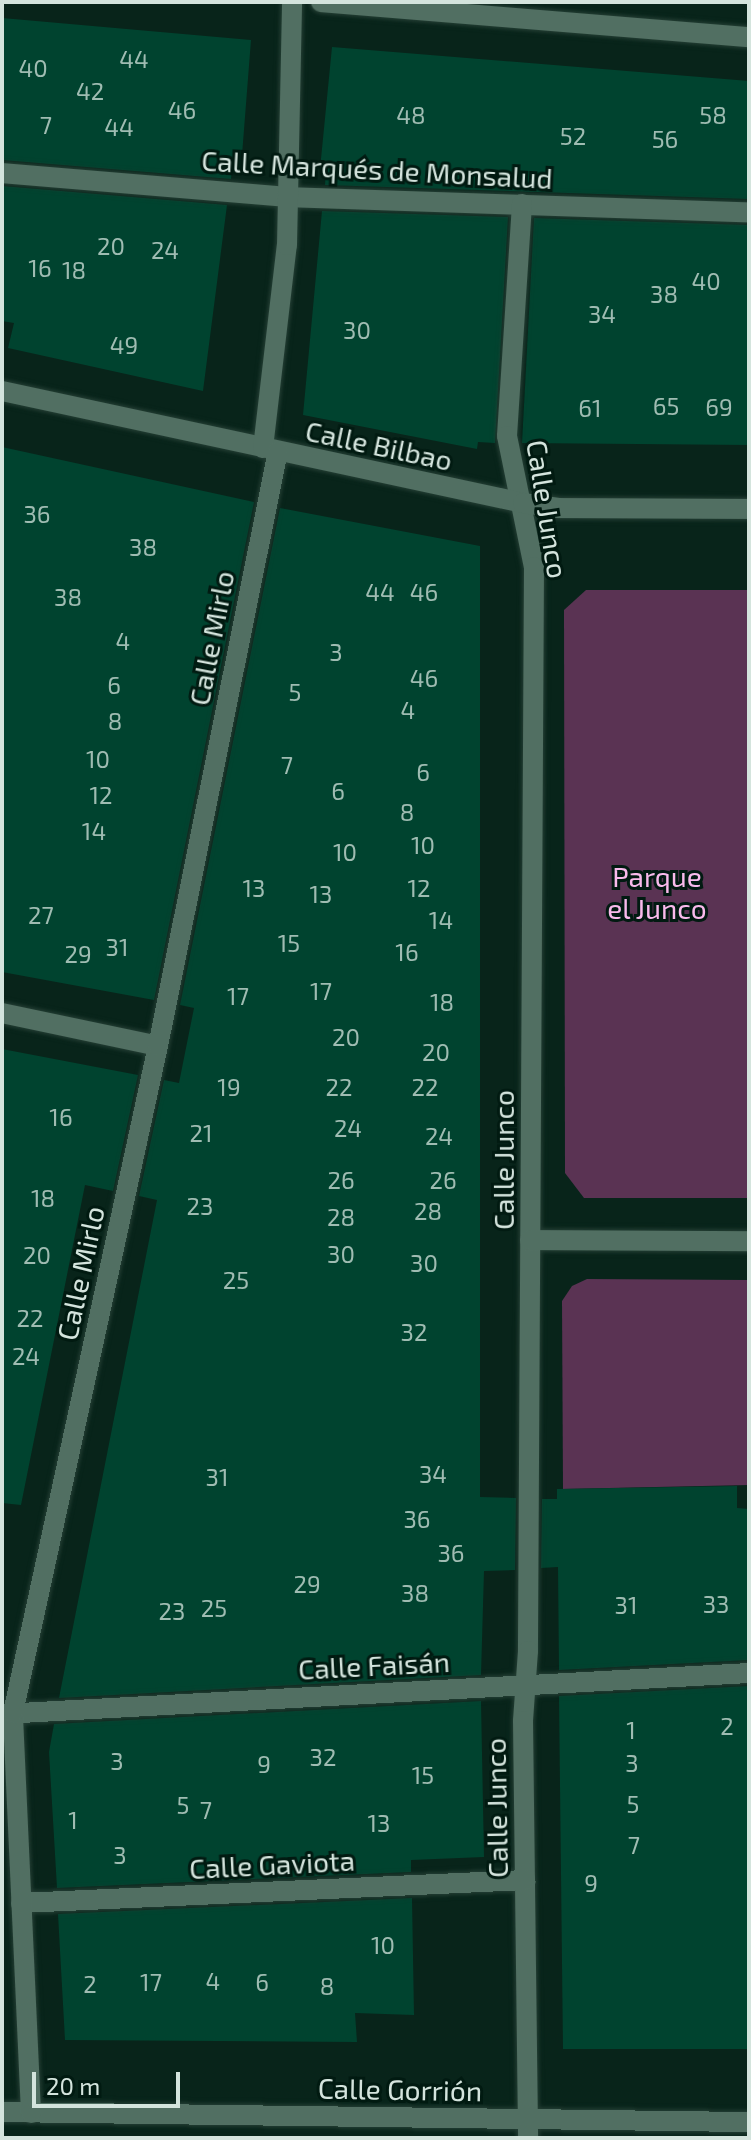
<!DOCTYPE html>
<html>
<head>
<meta charset="utf-8">
<style>
  body { margin:0 }
  #map { position:relative; width:751px; height:2140px; overflow:hidden; background:#08241a; font-family:"Exo 2",sans-serif }
  div>[style] { position:absolute }
  [style*='--x'] { left:calc(var(--x)*1px); top:calc(var(--y)*1px); width:calc(var(--w)*1px); rotate:calc(var(--a)*1deg) }
  .green>* { inset:0; background:#5a3353 }
  .building>* { inset:0; background:#00432f }
  .roads { filter:drop-shadow(0 0 2px #253f35) drop-shadow(0 0 2px #253f35) }
  .minor>* { height:20px; margin:-10px; padding:0 10px; transform-origin:10px; border-radius:10px; background:#516f62 }
  span { translate:-50% -50%; white-space:nowrap; text-align:center; line-height:1.15; -webkit-text-stroke:6px #011a11; paint-order:stroke }
  .number-label { font-size:24px; color:#9fbcb2 }
  .number-label span { -webkit-text-stroke-width:0 }
  .street-label { font-size:28px; color:#d4e4dd }
  .park-label { font-size:28px; color:#f9baec }
  .frame { position:absolute; inset:0; border:4px solid #d4e4dd; pointer-events:none }
  .scale { position:absolute; left:32px; top:2072px; width:148px; height:36px; box-sizing:border-box; border:4px solid #d4e4dd; border-top:0; padding-left:10px; font-size:24px; line-height:28px; white-space:nowrap; color:#d4e4dd; -webkit-text-stroke:6px #011a11; paint-order:stroke }
</style>
</head>
<body>
<div id="map">
  <div class="green">
    <i style="clip-path:polygon(586px 590px,749px 590px,749px 1198px,584px 1198px,565px 1173px,564px 610px)"></i>
    <i style="clip-path:polygon(587px 1279px,749px 1280px,749px 1485px,563px 1489px,562px 1301px,572px 1286px)"></i>
  </div>
  <div class="building">
    <i style="clip-path:polygon(2px 18px,251px 40px,241px 168px,232px 168px,231px 179px,2px 160px)"></i>
    <i style="clip-path:polygon(332px 47px,749px 81px,749px 199px,325px 185px,326px 169px,320px 169px)"></i>
    <i style="clip-path:polygon(2px 186px,227px 205px,203px 391px,8px 348px,14px 323px,2px 321px)"></i>
    <i style="clip-path:polygon(322px 211px,508px 217px,495px 443px,478px 442px,477px 449px,303px 415px)"></i>
    <i style="clip-path:polygon(534px 218px,749px 225px,749px 445px,522px 443px)"></i>
    <i style="clip-path:polygon(2px 447px,254px 502px,154px 1000px,2px 972px)"></i>
    <i style="clip-path:polygon(280px 508px,480px 546px,480px 1497px,516px 1498px,515px 1570px,484px 1571px,481px 1675px,59px 1698px,157px 1200px,139px 1196px,164px 1080px,179px 1083px,194px 1008px,180px 1005px)"></i>
    <i style="clip-path:polygon(2px 1049px,138px 1075px,113px 1191px,85px 1185px,21px 1505px,2px 1503px)"></i>
    <i style="clip-path:polygon(737px 1486px,737px 1508px,749px 1509px,749px 1660px,559px 1670px,558px 1567px,541px 1568px,542px 1499px,557px 1499px,557px 1489px)"></i>
    <i style="clip-path:polygon(749px 1686px,749px 2049px,563px 2049px,559px 1696px)"></i>
    <i style="clip-path:polygon(481px 1701px,484px 1857px,411px 1860px,411px 1872px,57px 1888px,49px 1752px,54px 1724px)"></i>
    <i style="clip-path:polygon(412px 1898px,414px 2015px,355px 2013px,357px 2042px,65px 2040px,58px 1914px)"></i>
  </div>
  <div class="roads">
    <div class="minor">
      <i style="--x:321;--y:2;--w:429;--a:4.7"></i>
      <i style="--x:2;--y:173;--w:286;--a:4.8"></i>
      <i style="--x:287;--y:197;--w:462;--a:1.9"></i>
      <i style="--x:522;--y:204;--w:232;--a:93.7"></i>
      <i style="--x:507;--y:436;--w:134;--a:78.4"></i>
      <i style="--x:534;--y:567;--w:1084;--a:90.32"></i>
      <i style="--x:528;--y:1651;--w:70;--a:94.1"></i>
      <i style="--x:523;--y:1721;--w:417;--a:89.3"></i>
      <i style="--x:2;--y:391;--w:533;--a:12.13"></i>
      <i style="--x:523;--y:503;--w:36;--a:8"></i>
      <i style="--x:559;--y:508;--w:190;--a:0.3"></i>
      <i style="--x:263;--y:448;--w:204;--a:-83.3"></i>
      <i style="--x:287;--y:245;--w:243;--a:-88.8"></i>
      <i style="--x:2;--y:1013;--w:159;--a:11.9"></i>
      <i style="--x:530;--y:1240;--w:219;--a:0.3"></i>
      <i style="--x:2;--y:1714;--w:748;--a:-3.14"></i>
      <i style="--x:21;--y:1903;--w:505;--a:-2.61"></i>
      <i style="--x:2;--y:2112;--w:747;--a:0.77"></i>
      <i style="--x:31;--y:2113;--w:400;--a:-92.6"></i>
      <i style="--x:13;--y:1713;--w:683;--a:-77.74"></i>
      <i style="--x:158;--y:1046;--w:607;--a:-78.6"></i>
    </div>
  </div>
  <div class="number-label">
    <span style="left:134px;top:59px">44</span>
    <span style="left:33px;top:68px">40</span>
    <span style="left:90px;top:91px">42</span>
    <span style="left:182px;top:110px">46</span>
    <span style="left:411px;top:115px">48</span>
    <span style="left:713px;top:115px">58</span>
    <span style="left:46px;top:125px">7</span>
    <span style="left:119px;top:127px">44</span>
    <span style="left:573px;top:136px">52</span>
    <span style="left:665px;top:139px">56</span>
    <span style="left:111px;top:246px">20</span>
    <span style="left:165px;top:250px">24</span>
    <span style="left:40px;top:268px">16</span>
    <span style="left:74px;top:270px">18</span>
    <span style="left:706px;top:281px">40</span>
    <span style="left:664px;top:294px">38</span>
    <span style="left:602px;top:314px">34</span>
    <span style="left:357px;top:330px">30</span>
    <span style="left:124px;top:345px">49</span>
    <span style="left:666px;top:406px">65</span>
    <span style="left:719px;top:407px">69</span>
    <span style="left:590px;top:408px">61</span>
    <span style="left:37px;top:514px">36</span>
    <span style="left:143px;top:547px">38</span>
    <span style="left:380px;top:592px">44</span>
    <span style="left:424px;top:592px">46</span>
    <span style="left:68px;top:597px">38</span>
    <span style="left:123px;top:641px">4</span>
    <span style="left:336px;top:652px">3</span>
    <span style="left:424px;top:678px">46</span>
    <span style="left:114px;top:685px">6</span>
    <span style="left:295px;top:692px">5</span>
    <span style="left:408px;top:710px">4</span>
    <span style="left:115px;top:721px">8</span>
    <span style="left:98px;top:759px">10</span>
    <span style="left:287px;top:765px">7</span>
    <span style="left:423px;top:772px">6</span>
    <span style="left:338px;top:791px">6</span>
    <span style="left:101px;top:795px">12</span>
    <span style="left:407px;top:812px">8</span>
    <span style="left:94px;top:831px">14</span>
    <span style="left:423px;top:845px">10</span>
    <span style="left:345px;top:852px">10</span>
    <span style="left:254px;top:888px">13</span>
    <span style="left:419px;top:888px">12</span>
    <span style="left:321px;top:894px">13</span>
    <span style="left:41px;top:915px">27</span>
    <span style="left:441px;top:920px">14</span>
    <span style="left:289px;top:943px">15</span>
    <span style="left:117px;top:947px">31</span>
    <span style="left:407px;top:952px">16</span>
    <span style="left:78px;top:954px">29</span>
    <span style="left:321px;top:991px">17</span>
    <span style="left:238px;top:996px">17</span>
    <span style="left:442px;top:1002px">18</span>
    <span style="left:346px;top:1037px">20</span>
    <span style="left:436px;top:1052px">20</span>
    <span style="left:229px;top:1087px">19</span>
    <span style="left:339px;top:1087px">22</span>
    <span style="left:425px;top:1087px">22</span>
    <span style="left:61px;top:1117px">16</span>
    <span style="left:348px;top:1128px">24</span>
    <span style="left:201px;top:1133px">21</span>
    <span style="left:439px;top:1136px">24</span>
    <span style="left:341px;top:1180px">26</span>
    <span style="left:443px;top:1180px">26</span>
    <span style="left:43px;top:1198px">18</span>
    <span style="left:200px;top:1206px">23</span>
    <span style="left:428px;top:1211px">28</span>
    <span style="left:341px;top:1217px">28</span>
    <span style="left:341px;top:1254px">30</span>
    <span style="left:37px;top:1255px">20</span>
    <span style="left:424px;top:1263px">30</span>
    <span style="left:236px;top:1280px">25</span>
    <span style="left:30px;top:1318px">22</span>
    <span style="left:414px;top:1332px">32</span>
    <span style="left:26px;top:1356px">24</span>
    <span style="left:433px;top:1474px">34</span>
    <span style="left:217px;top:1477px">31</span>
    <span style="left:417px;top:1519px">36</span>
    <span style="left:451px;top:1553px">36</span>
    <span style="left:307px;top:1584px">29</span>
    <span style="left:415px;top:1593px">38</span>
    <span style="left:716px;top:1604px">33</span>
    <span style="left:626px;top:1605px">31</span>
    <span style="left:214px;top:1608px">25</span>
    <span style="left:172px;top:1611px">23</span>
    <span style="left:727px;top:1726px">2</span>
    <span style="left:631px;top:1730px">1</span>
    <span style="left:323px;top:1757px">32</span>
    <span style="left:117px;top:1761px">3</span>
    <span style="left:632px;top:1763px">3</span>
    <span style="left:264px;top:1764px">9</span>
    <span style="left:423px;top:1775px">15</span>
    <span style="left:633px;top:1804px">5</span>
    <span style="left:183px;top:1805px">5</span>
    <span style="left:206px;top:1810px">7</span>
    <span style="left:73px;top:1820px">1</span>
    <span style="left:379px;top:1823px">13</span>
    <span style="left:634px;top:1845px">7</span>
    <span style="left:120px;top:1855px">3</span>
    <span style="left:591px;top:1883px">9</span>
    <span style="left:383px;top:1945px">10</span>
    <span style="left:213px;top:1981px">4</span>
    <span style="left:151px;top:1982px">17</span>
    <span style="left:262px;top:1982px">6</span>
    <span style="left:90px;top:1984px">2</span>
    <span style="left:327px;top:1986px">8</span>
  </div>
  <div class="street-label">
    <span style="left:377px;top:169px;rotate:3deg">Calle Marqués de Monsalud</span>
    <span style="left:379px;top:445px;rotate:12deg">Calle Bilbao</span>
    <span style="left:548px;top:509px;rotate:81deg">Calle Junco</span>
    <span style="left:211px;top:638px;rotate:-79deg">Calle Mirlo</span>
    <span style="left:503px;top:1160px;rotate:-90deg">Calle Junco</span>
    <span style="left:80px;top:1273px;rotate:-78deg">Calle Mirlo</span>
    <span style="left:374px;top:1665px;rotate:-3deg">Calle Faisán</span>
    <span style="left:496px;top:1808px;rotate:-91deg">Calle Junco</span>
    <span style="left:272px;top:1864px;rotate:-3deg">Calle Gaviota</span>
    <span style="left:400px;top:2089px;rotate:1deg">Calle Gorrión</span>
  </div>
  <div class="park-label">
    <span style="left:657px;top:892px">Parque<br>el Junco</span>
  </div>
  <div class="frame"></div>
  <div class="scale">20 m</div>
</div>
</body>
</html>
